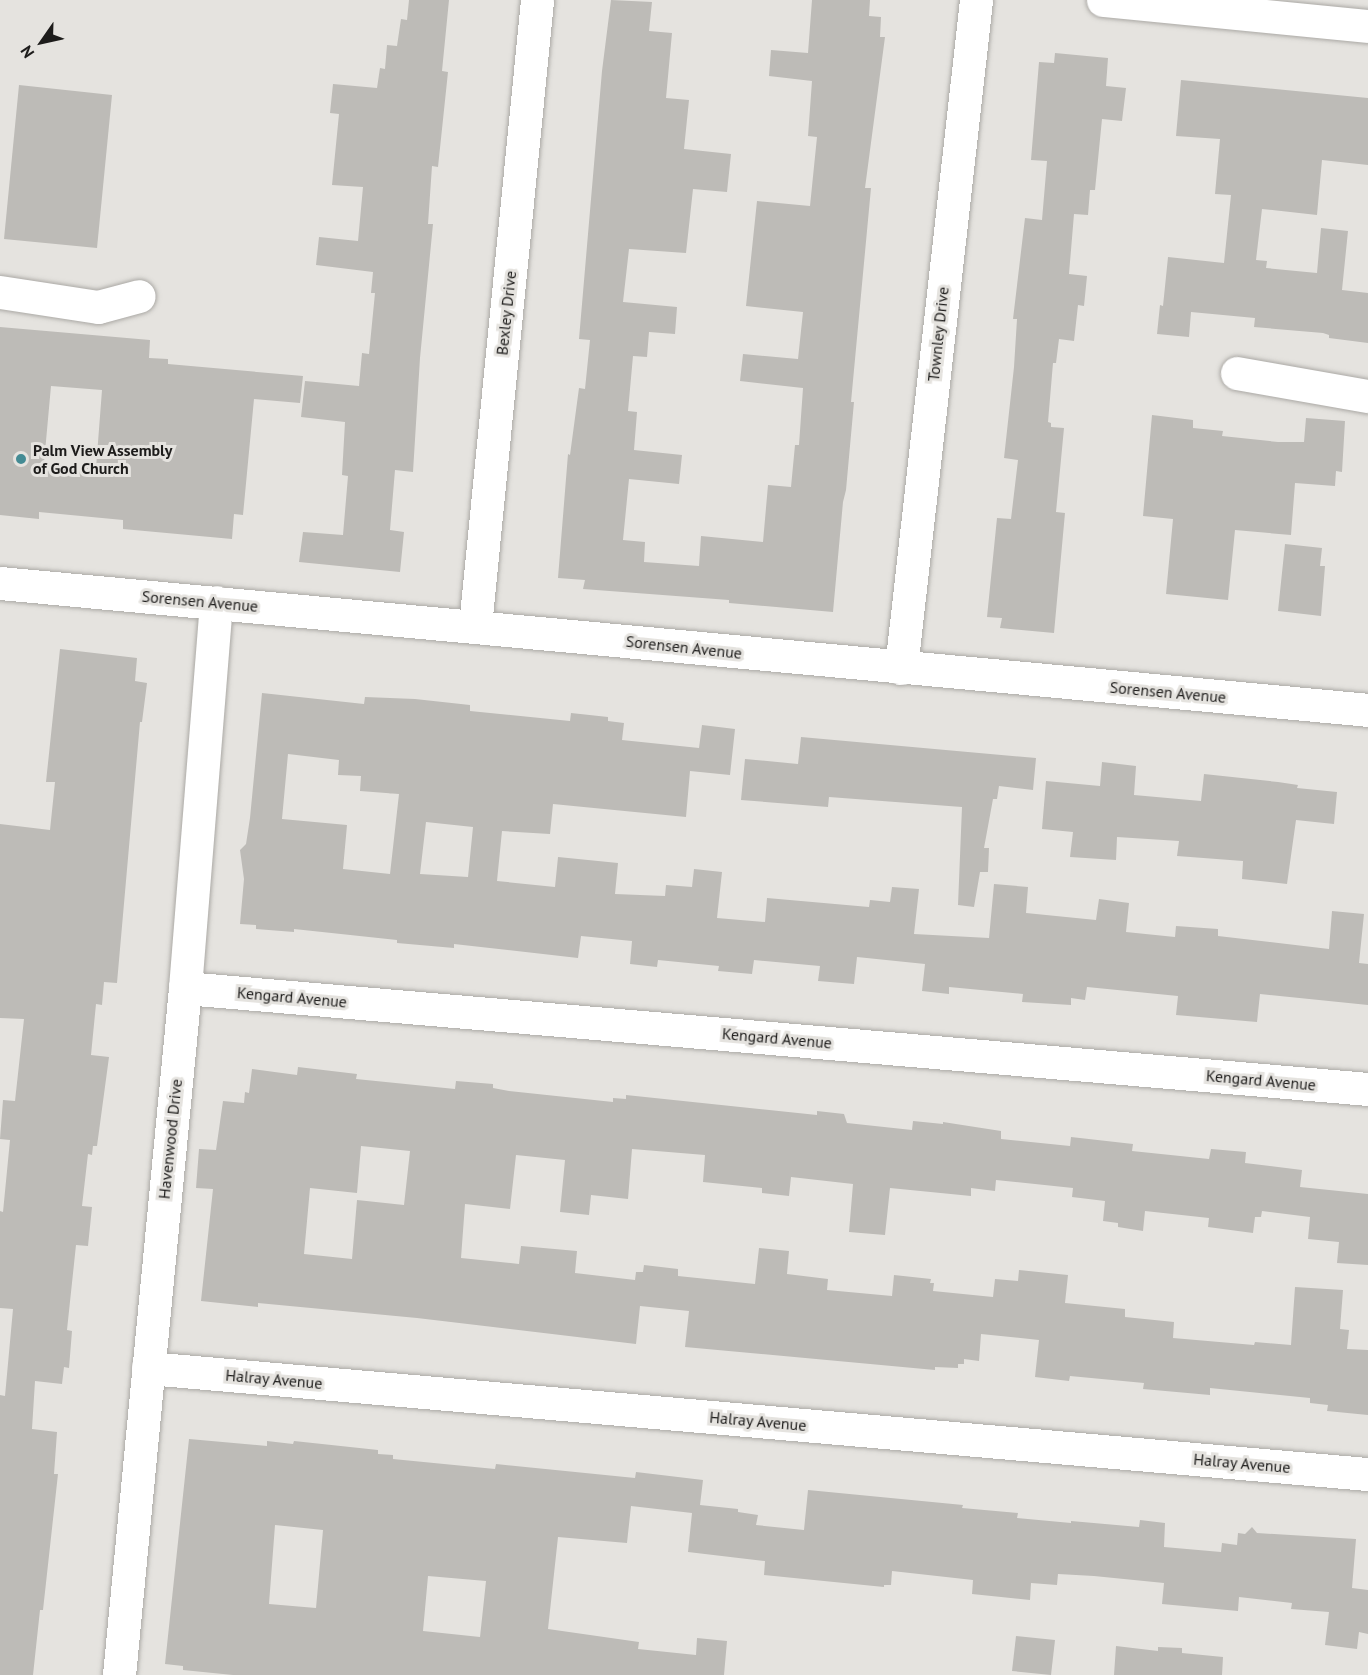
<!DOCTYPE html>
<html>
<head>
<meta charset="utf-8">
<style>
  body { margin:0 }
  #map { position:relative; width:1368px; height:1675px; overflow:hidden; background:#e5e3df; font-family:"PT Sans",sans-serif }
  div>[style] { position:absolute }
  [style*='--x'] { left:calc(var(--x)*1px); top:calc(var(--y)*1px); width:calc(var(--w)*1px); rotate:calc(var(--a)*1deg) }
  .building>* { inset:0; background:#bdbbb7 }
  .roads { filter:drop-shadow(0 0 2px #aba9a5) drop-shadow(0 0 2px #aba9a5) }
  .minor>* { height:33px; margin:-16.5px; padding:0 16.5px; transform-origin:16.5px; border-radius:16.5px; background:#fff }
  .dots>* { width:16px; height:16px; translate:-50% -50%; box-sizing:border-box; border:3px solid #e5e3df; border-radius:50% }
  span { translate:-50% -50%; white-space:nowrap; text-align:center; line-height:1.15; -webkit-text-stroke:6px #e5e3df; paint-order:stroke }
  .street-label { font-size:16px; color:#1d1c1b }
  .poi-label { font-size:16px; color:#1d1c1b; font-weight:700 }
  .left { translate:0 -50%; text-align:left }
  .north { position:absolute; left:12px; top:12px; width:60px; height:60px; -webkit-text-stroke:4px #e5e3df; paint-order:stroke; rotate:236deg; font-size:16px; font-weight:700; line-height:24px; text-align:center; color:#1d1c1b }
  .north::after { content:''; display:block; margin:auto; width:21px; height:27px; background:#1d1c1b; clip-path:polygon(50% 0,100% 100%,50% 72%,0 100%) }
</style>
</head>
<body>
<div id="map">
  <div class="building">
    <i style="clip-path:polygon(409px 0,449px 0,442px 71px,448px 72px,438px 167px,432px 166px,428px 224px,433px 224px,420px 358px,413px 472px,395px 470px,390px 530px,404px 532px,400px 572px,299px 562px,303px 532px,343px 535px,348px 476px,342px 475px,345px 422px,301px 417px,305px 381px,359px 386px,362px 353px,369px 354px,375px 293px,371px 293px,373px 272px,316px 265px,319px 237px,358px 241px,363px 187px,332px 185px,339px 114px,330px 113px,333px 84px,377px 88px,380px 68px,385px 69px,387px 45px,397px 46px,401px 19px,407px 20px)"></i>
    <i style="clip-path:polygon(611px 0,652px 2px,649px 31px,672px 33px,666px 98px,689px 100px,684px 149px,731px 154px,727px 192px,693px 189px,686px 253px,629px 249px,623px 302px,677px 307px,675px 334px,649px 332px,647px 357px,633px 356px,628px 411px,637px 412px,634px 450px,682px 455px,679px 484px,629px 479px,623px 540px,645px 542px,644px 562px,699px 566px,701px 536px,763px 542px,768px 485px,791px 487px,795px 445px,799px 445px,803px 388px,740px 381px,743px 354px,798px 359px,803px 312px,746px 306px,757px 201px,810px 206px,817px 137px,808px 136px,812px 81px,769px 76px,771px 50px,808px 53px,812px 0,870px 0,869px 16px,881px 17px,880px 37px,885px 37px,865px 188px,871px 188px,851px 402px,854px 402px,846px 490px,843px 502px,833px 612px,729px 603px,729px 600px,583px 589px,585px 580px,558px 578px,568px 454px,570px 455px,579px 388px,585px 389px,590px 340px,579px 339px,602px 71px)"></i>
    <i style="clip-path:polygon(1055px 53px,1108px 58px,1106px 86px,1126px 88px,1122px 121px,1102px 119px,1095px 190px,1090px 190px,1088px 215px,1074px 214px,1069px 274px,1087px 276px,1084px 306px,1078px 305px,1074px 341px,1059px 339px,1056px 363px,1053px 363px,1048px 422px,1051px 423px,1051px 427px,1064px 428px,1056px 512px,1065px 513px,1054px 633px,1000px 628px,1002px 618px,987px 617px,997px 518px,1011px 519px,1018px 460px,1004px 458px,1014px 367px,1017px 319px,1013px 319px,1025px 218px,1042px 220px,1047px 161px,1031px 160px,1039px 62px,1054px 63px)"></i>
    <i style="clip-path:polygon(1181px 80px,1368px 98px,1368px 165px,1322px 160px,1317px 215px,1262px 209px,1256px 260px,1267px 261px,1266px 268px,1317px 273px,1321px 228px,1348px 231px,1342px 290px,1368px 293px,1368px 343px,1329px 338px,1329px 335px,1323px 333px,1254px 327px,1255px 318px,1191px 312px,1189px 337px,1157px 334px,1160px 305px,1163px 306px,1168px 257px,1224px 263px,1231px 195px,1215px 194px,1220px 139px,1176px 136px)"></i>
    <i style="clip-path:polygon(19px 85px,112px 95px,97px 248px,4px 239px)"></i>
    <i style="clip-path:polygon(evenodd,0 327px,150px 340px,149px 358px,168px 359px,168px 364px,303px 376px,300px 403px,254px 399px,243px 515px,234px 514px,232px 539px,123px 529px,123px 520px,39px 512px,39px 519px,0 515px,0 327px,51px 386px,102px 390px,96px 468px,44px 463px,51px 386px)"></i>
    <i style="clip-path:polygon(1152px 415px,1193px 420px,1193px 428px,1223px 431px,1222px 436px,1278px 442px,1304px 442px,1306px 418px,1345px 421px,1342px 472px,1336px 471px,1335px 486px,1295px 483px,1291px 535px,1235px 530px,1228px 600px,1166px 594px,1173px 519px,1143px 516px)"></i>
    <i style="clip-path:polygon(1285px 544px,1322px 548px,1320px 566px,1325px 566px,1321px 616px,1278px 611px)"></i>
    <i style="clip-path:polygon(60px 649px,137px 658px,135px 681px,147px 683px,142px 722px,140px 722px,117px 983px,104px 982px,102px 1005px,96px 1004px,91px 1055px,109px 1057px,97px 1146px,93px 1146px,92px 1155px,88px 1154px,82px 1206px,92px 1207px,88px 1246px,76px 1245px,67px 1330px,72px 1331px,69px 1368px,64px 1367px,62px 1384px,35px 1381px,32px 1429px,57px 1432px,54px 1474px,58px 1474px,43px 1610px,40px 1610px,33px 1675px,0 1675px,0 1395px,5px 1396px,13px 1309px,0 1308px,0 1211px,3px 1212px,10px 1140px,0 1139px,3px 1100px,15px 1101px,24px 1019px,0 1018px,0 824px,50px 830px,55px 782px,46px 782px)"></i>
    <i style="clip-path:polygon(evenodd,262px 693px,364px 704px,365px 697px,415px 699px,470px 705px,470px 711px,570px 721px,571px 713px,608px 717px,608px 721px,624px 723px,622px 740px,699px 748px,702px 725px,735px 729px,730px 775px,690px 771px,686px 817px,553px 804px,550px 834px,502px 831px,497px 881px,555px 887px,558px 857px,618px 863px,615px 894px,665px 896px,666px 885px,692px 887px,694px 869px,722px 872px,717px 918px,765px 922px,767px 898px,869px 907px,870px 900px,890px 902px,892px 887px,919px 889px,914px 934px,989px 938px,994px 884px,1028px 887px,1026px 913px,1096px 920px,1099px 899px,1129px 903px,1126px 932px,1175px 937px,1176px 926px,1218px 929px,1218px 936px,1329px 949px,1332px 911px,1364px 914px,1359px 963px,1368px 964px,1368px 1005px,1260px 994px,1257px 1022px,1176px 1015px,1178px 996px,1087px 987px,1085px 1000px,1071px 998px,1071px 1005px,1022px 1002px,1023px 994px,949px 987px,949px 994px,922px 991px,925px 964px,857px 957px,854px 984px,818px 981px,820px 966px,754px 960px,752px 974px,718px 971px,719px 966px,658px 960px,657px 967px,630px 964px,632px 941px,581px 936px,578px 958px,454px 944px,454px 948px,397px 943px,397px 940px,294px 929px,294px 932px,256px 929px,256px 925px,240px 924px,244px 879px,240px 850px,246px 844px,250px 818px,262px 693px,288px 754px,339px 760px,338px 775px,361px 776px,360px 791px,399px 794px,390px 874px,343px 869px,347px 825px,282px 819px,288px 754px,262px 693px,426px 822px,473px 827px,468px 877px,420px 874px,426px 822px)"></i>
    <i style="clip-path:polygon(801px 737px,1036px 758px,1033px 790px,999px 786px,997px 799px,993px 799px,984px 848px,989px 848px,988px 872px,980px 872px,974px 907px,958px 905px,962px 807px,829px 797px,828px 807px,741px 800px,745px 759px,798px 764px)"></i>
    <i style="clip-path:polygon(1102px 762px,1136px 766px,1134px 795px,1201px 801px,1204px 774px,1278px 782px,1298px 785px,1297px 788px,1337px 792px,1334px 824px,1296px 820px,1287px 884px,1242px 879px,1243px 861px,1177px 856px,1179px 841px,1117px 837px,1116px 860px,1070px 857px,1073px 832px,1042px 829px,1046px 781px,1100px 786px)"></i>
    <i style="clip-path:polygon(evenodd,298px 1067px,357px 1074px,356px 1079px,455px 1089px,456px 1081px,493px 1084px,493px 1088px,509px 1091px,613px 1102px,613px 1098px,626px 1099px,626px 1095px,817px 1115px,817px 1111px,844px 1114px,847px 1123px,912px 1130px,913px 1121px,943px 1124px,943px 1122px,1001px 1131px,1001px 1139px,1070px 1146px,1071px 1137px,1133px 1144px,1132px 1151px,1209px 1159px,1211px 1149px,1246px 1152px,1245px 1163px,1302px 1170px,1300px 1187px,1368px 1194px,1368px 1265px,1337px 1263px,1339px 1242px,1308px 1239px,1310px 1217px,1262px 1211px,1261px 1217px,1255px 1217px,1253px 1233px,1208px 1227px,1209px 1218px,1145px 1211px,1143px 1231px,1118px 1227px,1118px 1223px,1103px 1221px,1105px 1201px,1072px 1197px,1073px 1188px,996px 1180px,995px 1191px,971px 1188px,971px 1196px,890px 1188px,885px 1235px,849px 1232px,853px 1184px,791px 1177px,789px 1196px,762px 1193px,762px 1188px,703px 1182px,705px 1155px,632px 1149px,628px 1199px,591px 1195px,589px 1215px,560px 1212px,565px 1160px,516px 1155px,510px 1209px,465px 1204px,461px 1258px,519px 1264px,521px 1246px,577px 1251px,575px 1273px,635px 1280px,636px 1272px,643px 1272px,644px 1265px,678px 1269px,678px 1276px,755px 1284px,759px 1248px,789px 1251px,787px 1274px,828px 1279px,827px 1290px,892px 1296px,894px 1275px,931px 1279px,930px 1283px,934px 1283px,933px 1291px,993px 1297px,995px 1279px,1018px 1281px,1019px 1270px,1068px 1275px,1065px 1303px,1125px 1309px,1125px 1317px,1174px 1322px,1173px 1338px,1254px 1345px,1255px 1342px,1291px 1345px,1295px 1287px,1343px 1290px,1340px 1329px,1349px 1330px,1347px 1349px,1368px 1350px,1368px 1415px,1327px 1411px,1328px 1405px,1310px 1403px,1310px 1398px,1210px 1388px,1210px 1395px,1143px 1389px,1144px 1383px,1070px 1376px,1069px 1381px,1035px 1377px,1039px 1340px,981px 1334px,979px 1361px,964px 1359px,964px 1364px,958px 1364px,958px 1368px,935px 1367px,935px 1370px,685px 1347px,689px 1311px,640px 1306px,636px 1344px,417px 1318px,258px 1303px,258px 1307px,201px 1301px,213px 1189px,196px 1188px,199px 1149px,216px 1150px,223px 1101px,244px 1103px,245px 1092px,249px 1093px,252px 1069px,297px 1075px,298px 1067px,361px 1146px,410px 1151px,404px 1205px,357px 1200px,352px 1259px,304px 1254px,310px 1188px,357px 1193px,361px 1146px)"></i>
    <i style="clip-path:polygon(evenodd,189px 1439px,267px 1446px,267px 1441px,293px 1444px,294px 1441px,378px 1450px,378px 1454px,393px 1455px,393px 1459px,495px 1469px,496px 1464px,635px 1478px,636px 1472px,703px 1480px,700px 1505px,738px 1509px,738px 1512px,758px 1515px,756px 1525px,804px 1530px,808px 1490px,963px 1505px,962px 1508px,1018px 1513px,1017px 1518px,1071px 1523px,1071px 1521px,1139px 1527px,1140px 1520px,1165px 1523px,1164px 1547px,1221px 1552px,1222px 1543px,1237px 1545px,1238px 1533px,1245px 1534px,1252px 1527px,1257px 1533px,1356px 1539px,1352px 1588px,1368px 1590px,1368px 1634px,1359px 1632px,1357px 1649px,1325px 1645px,1329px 1612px,1291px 1609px,1292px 1603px,1239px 1597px,1238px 1611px,1162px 1604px,1164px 1583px,1094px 1576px,1058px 1574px,1057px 1585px,1031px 1583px,1030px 1600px,972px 1594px,973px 1580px,892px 1571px,891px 1585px,884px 1585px,884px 1587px,764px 1575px,765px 1561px,688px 1552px,692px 1513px,631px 1506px,627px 1543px,558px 1537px,548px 1629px,639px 1642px,638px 1649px,696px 1655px,697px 1638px,727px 1641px,724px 1675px,233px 1675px,183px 1670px,183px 1666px,165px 1664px,189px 1439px,275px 1525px,323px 1530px,316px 1608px,269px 1604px,275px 1525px,189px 1439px,428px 1576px,486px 1581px,480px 1637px,423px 1631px,428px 1576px)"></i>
    <i style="clip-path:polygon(1016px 1636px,1055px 1640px,1051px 1675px,1012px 1671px)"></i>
    <i style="clip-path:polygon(1116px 1646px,1158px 1651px,1158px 1647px,1182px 1648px,1182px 1653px,1223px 1657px,1222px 1675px,1114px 1675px)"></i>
  </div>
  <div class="roads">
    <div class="minor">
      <i style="--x:1103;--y:0;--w:266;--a:5.6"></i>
      <i style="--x:0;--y:292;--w:99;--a:8.7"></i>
      <i style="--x:98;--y:307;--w:42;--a:-15"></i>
      <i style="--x:1237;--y:373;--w:133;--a:10"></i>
      <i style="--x:0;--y:583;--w:1374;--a:5.3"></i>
      <i style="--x:475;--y:626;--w:629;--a:-84.34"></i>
      <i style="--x:901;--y:668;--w:672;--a:-83.59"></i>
      <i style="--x:185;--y:988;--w:1187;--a:4.88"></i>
      <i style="--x:148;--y:1368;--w:1225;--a:4.97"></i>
      <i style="--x:119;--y:1675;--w:690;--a:-84.51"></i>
      <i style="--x:185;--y:988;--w:387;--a:-85.4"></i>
    </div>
  </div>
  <div class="dots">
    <i style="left:21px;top:459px;background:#448b94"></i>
  </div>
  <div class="street-label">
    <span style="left:506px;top:313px;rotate:-84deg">Bexley Drive</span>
    <span style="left:938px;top:334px;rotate:-84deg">Townley Drive</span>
    <span style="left:200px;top:601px;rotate:5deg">Sorensen Avenue</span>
    <span style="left:684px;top:647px;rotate:6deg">Sorensen Avenue</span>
    <span style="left:1168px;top:692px;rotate:5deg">Sorensen Avenue</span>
    <span style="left:292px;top:997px;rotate:5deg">Kengard Avenue</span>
    <span style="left:777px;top:1038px;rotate:5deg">Kengard Avenue</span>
    <span style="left:1261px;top:1080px;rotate:5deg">Kengard Avenue</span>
    <span style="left:170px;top:1139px;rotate:-84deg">Havenwood Drive</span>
    <span style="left:274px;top:1379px;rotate:5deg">Halray Avenue</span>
    <span style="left:758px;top:1421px;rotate:5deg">Halray Avenue</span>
    <span style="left:1242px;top:1463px;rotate:5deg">Halray Avenue</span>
  </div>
  <div class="poi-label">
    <span class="left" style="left:33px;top:459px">Palm View Assembly<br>of God Church</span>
  </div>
  <div class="north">N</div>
</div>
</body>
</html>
